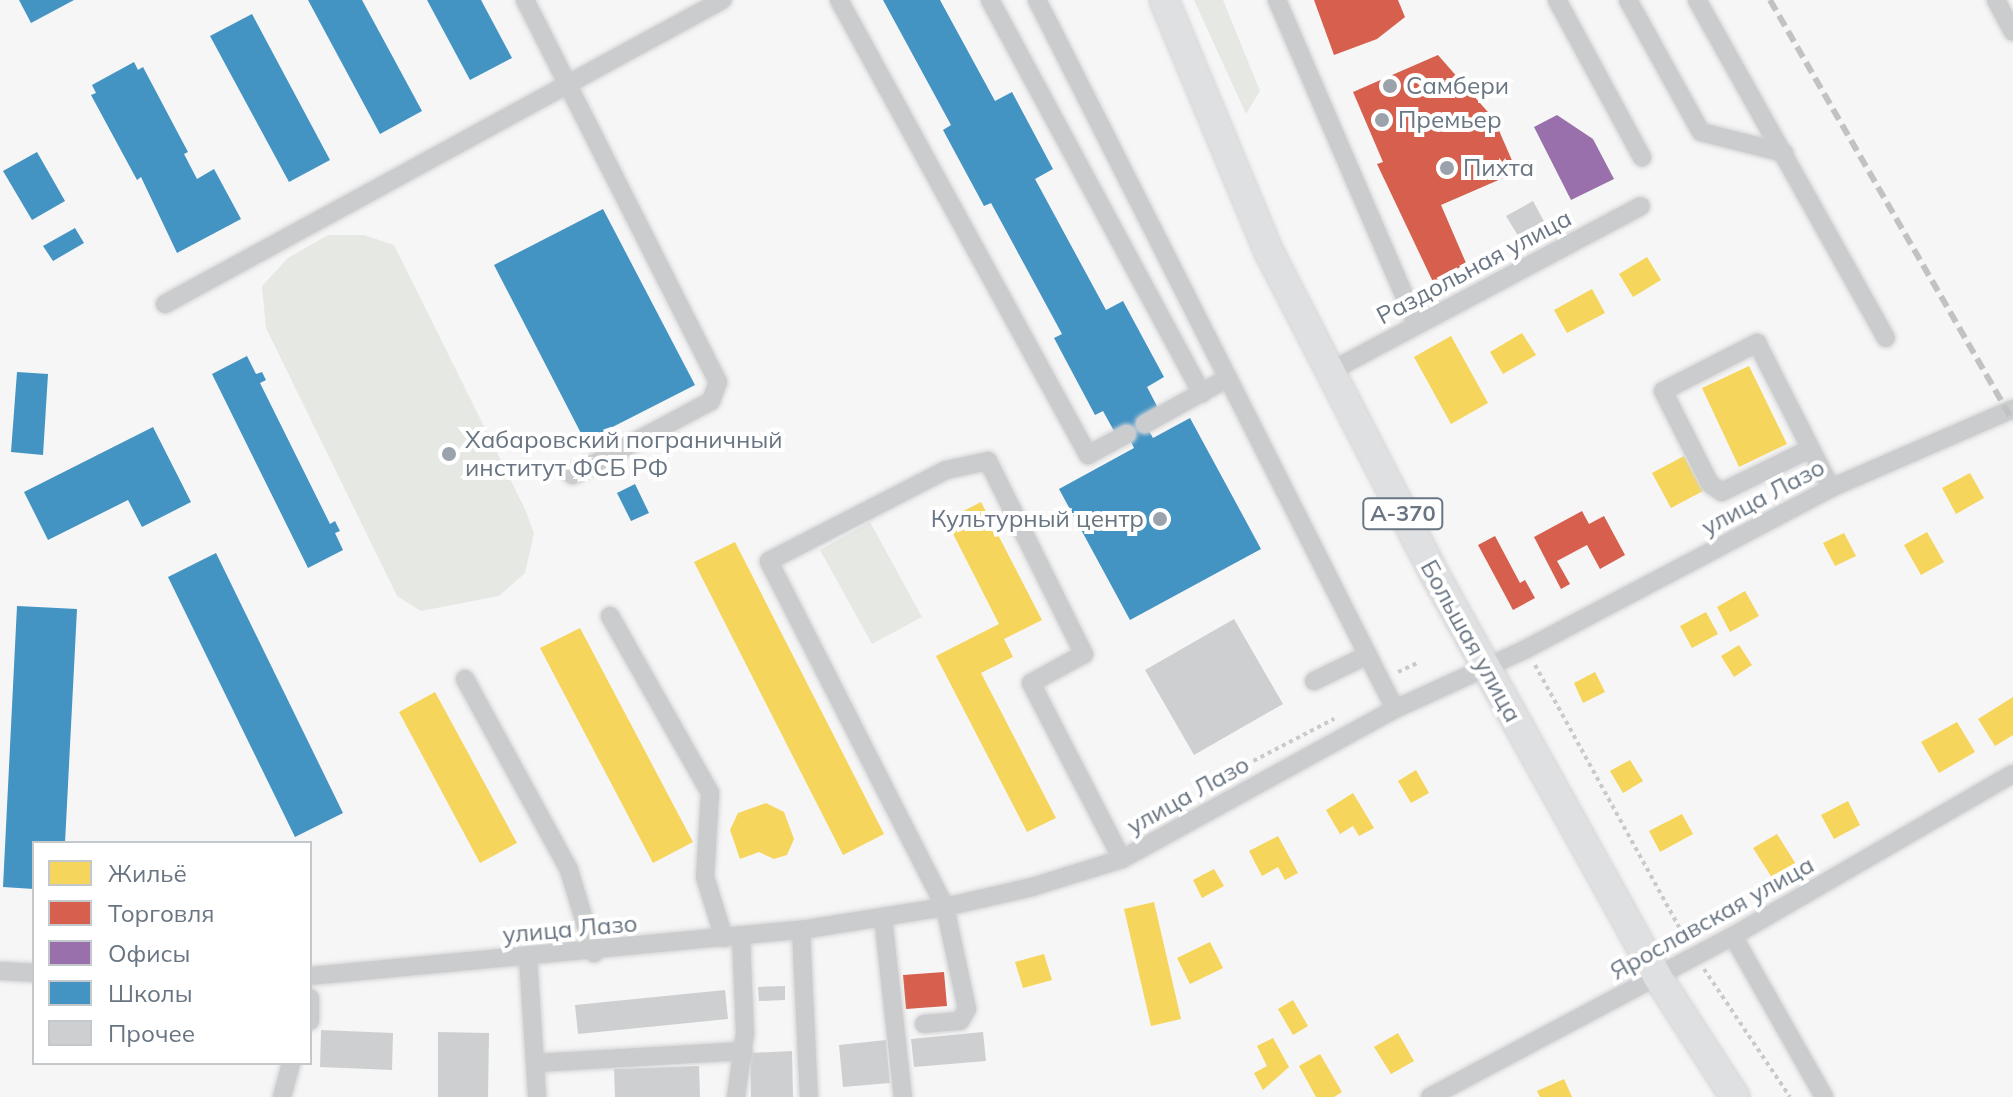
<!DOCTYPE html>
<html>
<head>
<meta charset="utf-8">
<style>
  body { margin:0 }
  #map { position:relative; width:2013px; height:1097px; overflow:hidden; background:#f6f6f6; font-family:Mulish,sans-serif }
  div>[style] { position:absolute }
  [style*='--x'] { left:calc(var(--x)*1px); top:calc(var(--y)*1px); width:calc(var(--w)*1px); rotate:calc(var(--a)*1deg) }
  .green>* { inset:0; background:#e6e8e4 }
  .homes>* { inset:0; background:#f6d55c }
  .shops>* { inset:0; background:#d6604d }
  .offices>* { inset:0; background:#9970ab }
  .schools>* { inset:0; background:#4393c3 }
  .building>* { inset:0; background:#cecfd0 }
  .path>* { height:4px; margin-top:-2px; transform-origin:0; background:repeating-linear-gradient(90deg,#c9cacb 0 4px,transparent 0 8px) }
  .roads { filter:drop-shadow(0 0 2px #d3d3d4) drop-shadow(0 0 2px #d3d3d4) }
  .minor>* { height:18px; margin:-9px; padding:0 9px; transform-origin:9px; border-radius:9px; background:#cbcccd }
  .highway>* { height:28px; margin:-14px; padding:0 14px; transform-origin:14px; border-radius:14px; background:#dfe0e1 }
  .rail>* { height:6px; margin-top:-3px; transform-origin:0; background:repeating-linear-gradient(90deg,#c1c2c3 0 12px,transparent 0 18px) }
  .dots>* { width:22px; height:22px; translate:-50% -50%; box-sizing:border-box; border:4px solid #fff; border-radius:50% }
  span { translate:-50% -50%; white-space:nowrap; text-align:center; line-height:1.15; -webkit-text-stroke:8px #fff; paint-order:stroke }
  .shield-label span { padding:2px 6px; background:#fff; border:2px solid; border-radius:6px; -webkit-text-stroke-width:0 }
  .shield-label { font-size:22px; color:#697582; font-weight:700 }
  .poi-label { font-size:24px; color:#697582 }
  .left { translate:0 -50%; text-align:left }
  .right { translate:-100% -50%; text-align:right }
  .street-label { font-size:24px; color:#697582 }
  .legend { position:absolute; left:32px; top:841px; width:280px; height:224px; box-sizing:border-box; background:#fff; border:2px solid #c3c8cd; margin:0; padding:10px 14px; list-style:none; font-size:24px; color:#697582 }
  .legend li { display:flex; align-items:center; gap:16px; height:40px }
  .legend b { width:40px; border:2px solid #c3c8cd }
</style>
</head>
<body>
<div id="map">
  <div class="green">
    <i style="clip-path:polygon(1194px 0,1223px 0,1260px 91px,1246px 114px)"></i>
    <i style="clip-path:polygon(328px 235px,364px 235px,394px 245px,525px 509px,534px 533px,525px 573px,499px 596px,421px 611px,397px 596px,266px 328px,262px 286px,288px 258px)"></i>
    <i style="clip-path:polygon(870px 522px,922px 617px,872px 644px,820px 550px)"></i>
  </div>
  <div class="homes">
    <i style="clip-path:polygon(1647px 257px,1661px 280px,1633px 297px,1619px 274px)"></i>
    <i style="clip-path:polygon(1592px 289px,1605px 313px,1567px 333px,1554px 310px)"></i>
    <i style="clip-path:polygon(1522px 333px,1536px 355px,1503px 374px,1490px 352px)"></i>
    <i style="clip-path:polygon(1451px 336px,1488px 403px,1451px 424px,1414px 357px)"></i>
    <i style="clip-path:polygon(1749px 366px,1787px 444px,1739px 467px,1702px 388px)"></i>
    <i style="clip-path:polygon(1684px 456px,1703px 491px,1671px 508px,1652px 473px)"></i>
    <i style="clip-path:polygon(1970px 473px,1984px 498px,1956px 514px,1942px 488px)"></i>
    <i style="clip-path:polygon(981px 502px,1042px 620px,1004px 639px,1013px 657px,981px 673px,1056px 818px,1027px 832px,936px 656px,999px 624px,946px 520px)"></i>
    <i style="clip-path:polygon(1927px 532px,1944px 562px,1921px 575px,1904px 545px)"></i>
    <i style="clip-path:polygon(1844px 533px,1856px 556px,1835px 566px,1823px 543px)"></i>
    <i style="clip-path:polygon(735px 542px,884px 834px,843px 855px,694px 562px)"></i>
    <i style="clip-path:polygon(1745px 591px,1759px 616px,1730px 632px,1717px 607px)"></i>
    <i style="clip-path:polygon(1706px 612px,1718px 634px,1692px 648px,1680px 626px)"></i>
    <i style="clip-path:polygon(580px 628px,693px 842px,653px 863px,540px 648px)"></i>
    <i style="clip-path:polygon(1739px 645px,1752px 665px,1734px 677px,1721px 656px)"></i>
    <i style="clip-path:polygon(1595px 672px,1605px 692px,1583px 703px,1574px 683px)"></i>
    <i style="clip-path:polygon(435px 692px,517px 843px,480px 863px,399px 712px)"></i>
    <i style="clip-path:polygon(2013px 697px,2013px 735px,1995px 746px,1978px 719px)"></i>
    <i style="clip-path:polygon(1957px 722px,1975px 752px,1939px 773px,1921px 742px)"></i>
    <i style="clip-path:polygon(1630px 760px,1643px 781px,1623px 793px,1610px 771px)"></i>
    <i style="clip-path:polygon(1416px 770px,1429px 793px,1411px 803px,1398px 781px)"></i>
    <i style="clip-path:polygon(1353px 793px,1374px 828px,1359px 836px,1353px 826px,1340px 834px,1326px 810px)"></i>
    <i style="clip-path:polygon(1848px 801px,1860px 825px,1834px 839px,1821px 815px)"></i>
    <i style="clip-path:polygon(766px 803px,784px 812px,794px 839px,787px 855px,774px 859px,759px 852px,740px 859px,730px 830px,738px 813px)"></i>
    <i style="clip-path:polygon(1682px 814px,1693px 834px,1660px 852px,1649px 831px)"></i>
    <i style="clip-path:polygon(1777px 834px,1799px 869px,1776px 884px,1753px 848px)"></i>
    <i style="clip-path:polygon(1278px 836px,1298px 873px,1285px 880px,1278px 867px,1262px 876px,1249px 851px)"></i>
    <i style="clip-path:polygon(1214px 869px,1224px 886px,1202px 898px,1193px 880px)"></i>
    <i style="clip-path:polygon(1154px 902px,1181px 1019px,1151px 1026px,1124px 909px)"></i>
    <i style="clip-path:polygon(1210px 942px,1223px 968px,1190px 984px,1177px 958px)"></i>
    <i style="clip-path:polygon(1044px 954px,1052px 980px,1023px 988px,1015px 962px)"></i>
    <i style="clip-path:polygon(1293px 1000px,1308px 1026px,1293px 1035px,1278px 1009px)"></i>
    <i style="clip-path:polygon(1398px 1033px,1414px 1061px,1391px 1074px,1374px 1047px)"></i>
    <i style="clip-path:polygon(1273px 1038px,1289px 1067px,1263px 1090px,1254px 1073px,1267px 1066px,1257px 1046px)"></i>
    <i style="clip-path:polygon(1320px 1054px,1342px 1092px,1334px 1097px,1316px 1097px,1299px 1066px)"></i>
    <i style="clip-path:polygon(1564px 1079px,1572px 1097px,1540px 1097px,1537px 1091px)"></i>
  </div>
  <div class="shops">
    <i style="clip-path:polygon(1314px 0,1398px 0,1405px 17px,1377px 39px,1334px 55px)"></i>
    <i style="clip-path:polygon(1438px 55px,1494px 119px,1517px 172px,1441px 205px,1466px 263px,1434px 284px,1377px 164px,1383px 162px,1353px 92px)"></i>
    <i style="clip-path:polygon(1582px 511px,1589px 524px,1604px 516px,1625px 555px,1600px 569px,1587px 545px,1557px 561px,1570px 584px,1561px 589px,1534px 537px)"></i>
    <i style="clip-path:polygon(1495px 536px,1520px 583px,1525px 580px,1535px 598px,1513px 610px,1478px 545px)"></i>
    <i style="clip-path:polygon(944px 972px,947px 1006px,906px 1009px,903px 975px)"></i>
  </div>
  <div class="offices">
    <i style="clip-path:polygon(1557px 115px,1593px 139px,1614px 179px,1571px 200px,1534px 127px)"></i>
  </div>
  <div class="schools">
    <i style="clip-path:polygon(19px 0,74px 0,31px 23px)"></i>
    <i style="clip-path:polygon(308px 0,362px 0,422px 111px,380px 134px)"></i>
    <i style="clip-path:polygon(427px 0,481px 0,512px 58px,470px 80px)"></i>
    <i style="clip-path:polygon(883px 0,940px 0,995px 101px,1012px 92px,1053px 169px,1035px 179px,1106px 310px,1123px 301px,1164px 377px,1147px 387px,1158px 408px,1141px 417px,1153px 438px,1190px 418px,1261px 549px,1130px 620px,1059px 489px,1134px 448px,1123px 426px,1114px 431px,1103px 411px,1095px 415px,1054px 338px,1062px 334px,991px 203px,984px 206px,943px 130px,951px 125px)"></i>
    <i style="clip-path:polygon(252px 14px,330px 160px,289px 182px,210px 36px)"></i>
    <i style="clip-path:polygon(134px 62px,138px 70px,143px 67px,188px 152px,184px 154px,197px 179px,214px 169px,241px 219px,177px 253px,141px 177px,137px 180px,91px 95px,96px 93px,92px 85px)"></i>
    <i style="clip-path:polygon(37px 152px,65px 201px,32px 220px,3px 171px)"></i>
    <i style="clip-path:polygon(603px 209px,695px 385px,585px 441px,494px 265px)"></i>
    <i style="clip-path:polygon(75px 228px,84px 243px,53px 261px,43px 246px)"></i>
    <i style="clip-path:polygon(247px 356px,256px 374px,262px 372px,266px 380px,260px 383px,330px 524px,335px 521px,340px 531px,335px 533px,343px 550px,308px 568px,212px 374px)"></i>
    <i style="clip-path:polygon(17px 372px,48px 374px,43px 455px,11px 452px)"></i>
    <i style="clip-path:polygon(153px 427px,191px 502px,142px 527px,128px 500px,48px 540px,24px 492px)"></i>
    <i style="clip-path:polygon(635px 484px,649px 513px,631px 521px,617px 493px)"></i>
    <i style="clip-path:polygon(216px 553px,343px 813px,295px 837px,168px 577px)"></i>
    <i style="clip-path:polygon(17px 606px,77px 609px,65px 843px,34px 843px,34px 889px,3px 887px)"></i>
  </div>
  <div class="building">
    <i style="clip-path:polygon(1533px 201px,1546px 225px,1520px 239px,1506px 216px)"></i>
    <i style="clip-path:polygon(1234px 619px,1283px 704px,1194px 755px,1145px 670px)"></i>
    <i style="clip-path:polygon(785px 986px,785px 1000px,759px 1001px,758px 987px)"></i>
    <i style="clip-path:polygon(725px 990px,728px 1019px,578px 1034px,575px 1005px)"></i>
    <i style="clip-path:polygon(321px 1030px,393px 1033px,392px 1070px,320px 1067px)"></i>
    <i style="clip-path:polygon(438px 1032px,489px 1033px,488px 1097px,438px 1097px)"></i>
    <i style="clip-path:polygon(983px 1032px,986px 1061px,914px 1067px,911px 1039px)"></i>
    <i style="clip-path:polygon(886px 1040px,890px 1083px,843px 1087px,839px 1045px)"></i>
    <i style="clip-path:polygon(792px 1051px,793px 1097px,751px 1097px,750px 1053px)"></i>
    <i style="clip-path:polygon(699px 1066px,700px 1097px,615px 1097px,614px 1069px)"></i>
  </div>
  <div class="path">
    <i style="--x:1535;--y:665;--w:315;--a:61.2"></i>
    <i style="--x:1398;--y:672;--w:21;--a:-25"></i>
    <i style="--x:1211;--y:783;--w:139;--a:-27.5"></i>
    <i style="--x:1704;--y:969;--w:154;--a:56.1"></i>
  </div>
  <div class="roads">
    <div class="minor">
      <i style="--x:525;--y:0;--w:428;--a:63.2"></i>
      <i style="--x:718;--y:382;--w:20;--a:110"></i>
      <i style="--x:711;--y:401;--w:157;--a:151.8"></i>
      <i style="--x:839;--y:0;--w:519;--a:61.31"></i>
      <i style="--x:1088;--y:455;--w:44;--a:-28.3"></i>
      <i style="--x:990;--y:0;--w:447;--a:61.7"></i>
      <i style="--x:1037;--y:0;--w:794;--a:63.21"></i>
      <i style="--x:1277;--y:0;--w:354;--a:66.7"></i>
      <i style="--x:1557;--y:0;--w:179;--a:61.6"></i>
      <i style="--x:1628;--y:0;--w:151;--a:61.1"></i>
      <i style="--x:1701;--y:132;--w:86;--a:14.2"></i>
      <i style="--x:1697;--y:0;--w:387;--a:60.8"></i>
      <i style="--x:1996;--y:0;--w:36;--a:62"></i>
      <i style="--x:165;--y:304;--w:635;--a:-28.62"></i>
      <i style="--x:1329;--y:372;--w:353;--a:-28"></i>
      <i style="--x:1145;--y:424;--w:95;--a:-29"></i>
      <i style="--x:1810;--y:449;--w:98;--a:154"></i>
      <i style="--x:1722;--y:492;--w:14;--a:-146"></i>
      <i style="--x:1710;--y:484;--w:104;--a:-116.8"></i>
      <i style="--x:1663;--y:391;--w:106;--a:-27.1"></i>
      <i style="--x:1757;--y:343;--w:163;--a:63"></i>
      <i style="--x:610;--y:616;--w:203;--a:60.5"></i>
      <i style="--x:710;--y:793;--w:84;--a:93.4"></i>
      <i style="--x:705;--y:877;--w:64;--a:72.7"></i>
      <i style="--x:465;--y:679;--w:217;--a:61.4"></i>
      <i style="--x:569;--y:870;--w:87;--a:73.2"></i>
      <i style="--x:1314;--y:681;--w:60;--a:-25.7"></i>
      <i style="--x:883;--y:917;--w:181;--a:83.7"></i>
      <i style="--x:801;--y:930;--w:167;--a:87.3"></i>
      <i style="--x:1733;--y:936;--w:185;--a:60.5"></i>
      <i style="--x:528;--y:957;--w:140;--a:86.3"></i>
      <i style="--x:0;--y:971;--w:34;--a:3"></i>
      <i style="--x:310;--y:976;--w:493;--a:-5.4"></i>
      <i style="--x:801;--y:930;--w:146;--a:-9.1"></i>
      <i style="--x:945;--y:907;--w:89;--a:-12.9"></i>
      <i style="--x:1032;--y:887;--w:94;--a:-17.3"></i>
      <i style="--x:1122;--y:859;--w:311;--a:-28.8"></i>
      <i style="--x:1395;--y:709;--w:144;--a:-24.6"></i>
      <i style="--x:1526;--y:649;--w:345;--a:-27.8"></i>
      <i style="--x:1831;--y:488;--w:198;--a:-23.5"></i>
      <i style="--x:310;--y:998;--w:23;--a:90"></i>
      <i style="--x:924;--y:1024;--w:36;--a:-5"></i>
      <i style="--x:960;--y:1021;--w:14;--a:-60"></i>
      <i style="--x:967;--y:1009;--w:104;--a:-102.2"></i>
      <i style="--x:945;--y:907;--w:388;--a:-117"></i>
      <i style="--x:769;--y:561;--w:199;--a:-27.2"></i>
      <i style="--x:946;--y:470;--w:43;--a:-12.1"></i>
      <i style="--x:988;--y:461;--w:216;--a:63.6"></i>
      <i style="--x:1084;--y:654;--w:60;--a:151.3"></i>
      <i style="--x:1031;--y:683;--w:198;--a:62.7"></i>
      <i style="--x:537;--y:1063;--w:207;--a:-3.3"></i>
      <i style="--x:282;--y:1097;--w:35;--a:-75"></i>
      <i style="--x:736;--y:1097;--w:65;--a:-82"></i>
      <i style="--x:745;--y:1033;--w:96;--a:-92.4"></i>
      <i style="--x:1430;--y:1097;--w:343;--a:-28"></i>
      <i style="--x:1733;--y:936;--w:323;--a:-30.1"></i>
    </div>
    <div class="highway">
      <i style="--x:1164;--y:0;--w:273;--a:67.4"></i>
      <i style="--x:1269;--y:252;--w:363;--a:62.8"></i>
      <i style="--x:1435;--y:575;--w:458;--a:61"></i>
      <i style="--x:1657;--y:976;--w:144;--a:57.2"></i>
    </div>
  </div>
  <div class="rail">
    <i style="--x:1770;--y:0;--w:486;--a:60"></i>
  </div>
  <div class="dots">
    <i style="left:1390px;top:86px;background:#9aa2ab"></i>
    <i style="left:1382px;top:120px;background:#9aa2ab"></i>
    <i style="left:1447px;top:168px;background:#9aa2ab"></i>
    <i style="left:449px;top:454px;background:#9aa2ab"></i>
    <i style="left:1160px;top:519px;background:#9aa2ab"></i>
  </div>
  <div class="shield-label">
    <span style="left:1403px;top:514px">А-370</span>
  </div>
  <div class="poi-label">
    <span class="left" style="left:1406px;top:86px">Самбери</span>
    <span class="left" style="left:1398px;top:120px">Премьер</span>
    <span class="left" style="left:1463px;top:168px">Пихта</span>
    <span class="left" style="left:465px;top:454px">Хабаровский пограничный<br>институт ФСБ РФ</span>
    <span class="right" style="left:1144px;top:519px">Культурный центр</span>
  </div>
  <div class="street-label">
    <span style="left:1474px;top:267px;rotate:-28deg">Раздольная улица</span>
    <span style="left:1763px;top:497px;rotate:-28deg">улица Лазо</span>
    <span style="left:1471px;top:641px;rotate:61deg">Большая улица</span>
    <span style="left:1188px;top:795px;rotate:-29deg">улица Лазо</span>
    <span style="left:1712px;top:918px;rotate:-29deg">Ярославская улица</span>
    <span style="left:570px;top:929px;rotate:-5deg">улица Лазо</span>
  </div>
  <ul class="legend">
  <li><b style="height:22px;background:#f6d55c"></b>Жильё</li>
  <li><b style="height:22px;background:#d6604d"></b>Торговля</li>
  <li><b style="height:22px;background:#9970ab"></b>Офисы</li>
  <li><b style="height:22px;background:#4393c3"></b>Школы</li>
  <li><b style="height:22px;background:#cecfd0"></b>Прочее</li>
  </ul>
</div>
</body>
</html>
